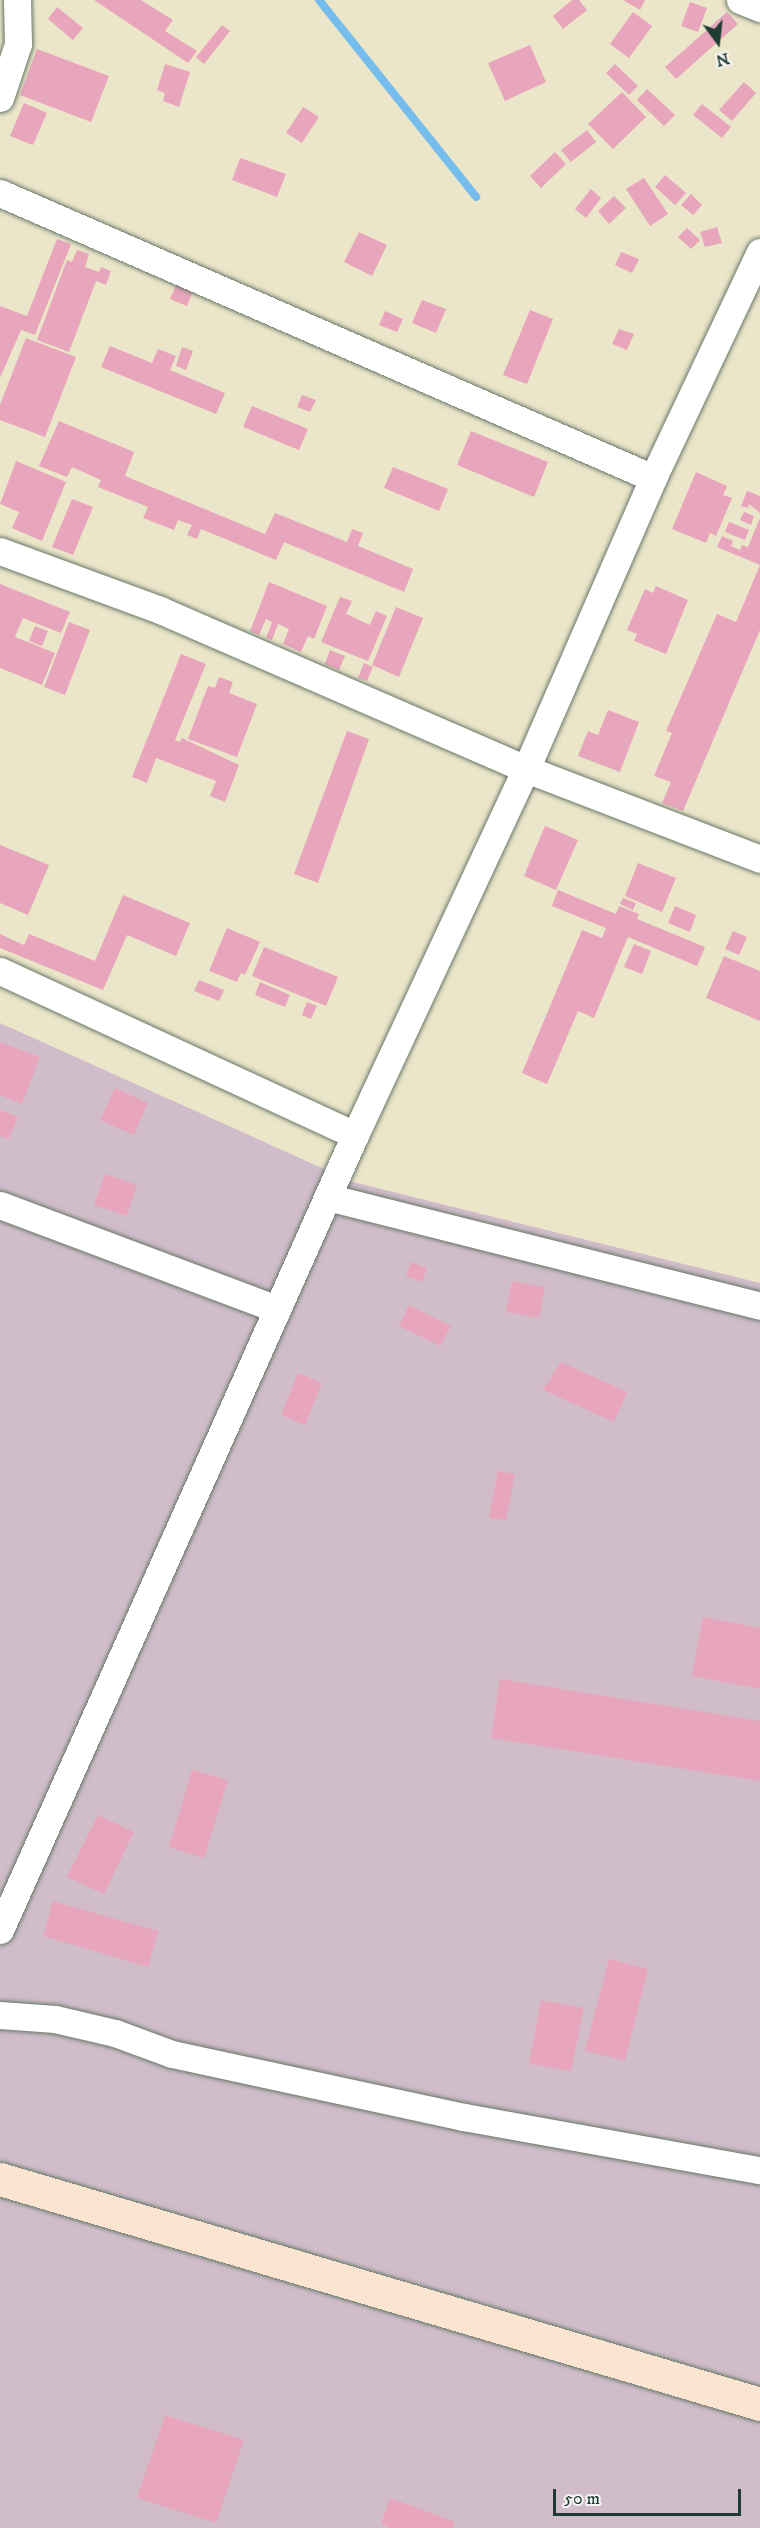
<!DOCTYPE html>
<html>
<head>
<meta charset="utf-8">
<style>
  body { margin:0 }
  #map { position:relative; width:760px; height:2528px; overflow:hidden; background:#ebe5c9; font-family:"IM FELL DW Pica",serif }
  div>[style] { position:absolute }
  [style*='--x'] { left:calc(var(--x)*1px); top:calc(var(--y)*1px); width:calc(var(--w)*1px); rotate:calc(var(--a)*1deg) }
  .industrial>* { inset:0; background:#d1bdca }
  .stream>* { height:8px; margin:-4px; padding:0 4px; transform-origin:4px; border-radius:4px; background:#75bded }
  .building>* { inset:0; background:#e8a6bc }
  .roads { filter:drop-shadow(0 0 2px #667868) drop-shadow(0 0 2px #667868) }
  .street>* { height:27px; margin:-13.5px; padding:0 13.5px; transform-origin:13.5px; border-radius:13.5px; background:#fff }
  .secondary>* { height:33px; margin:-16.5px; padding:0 16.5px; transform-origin:16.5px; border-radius:16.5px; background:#fce5d0 }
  span { translate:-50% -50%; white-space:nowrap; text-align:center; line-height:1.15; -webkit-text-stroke:5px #f6f6f2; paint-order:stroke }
  .north { position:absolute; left:688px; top:12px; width:60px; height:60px; -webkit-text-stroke:4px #f6f6f2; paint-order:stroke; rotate:165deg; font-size:16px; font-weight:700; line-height:24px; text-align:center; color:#1f3d34 }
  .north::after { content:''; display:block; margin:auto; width:21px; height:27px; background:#1f3d34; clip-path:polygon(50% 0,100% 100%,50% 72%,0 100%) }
  .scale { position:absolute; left:553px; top:2489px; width:188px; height:27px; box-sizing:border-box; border:3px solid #1f3d34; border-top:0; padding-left:8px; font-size:18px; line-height:21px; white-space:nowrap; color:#1f3d34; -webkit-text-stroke:4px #f6f6f2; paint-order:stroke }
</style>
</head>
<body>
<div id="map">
  <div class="industrial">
    <i style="clip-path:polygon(0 1023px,353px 1182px,760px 1283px,760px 2528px,0 2528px)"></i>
  </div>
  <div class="stream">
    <i style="--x:319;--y:0;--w:252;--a:51.4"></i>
  </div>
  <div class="building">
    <i style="clip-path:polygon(94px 0,141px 0,173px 20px,165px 31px,197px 51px,188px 63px)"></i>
    <i style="clip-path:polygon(572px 0,579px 0,587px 10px,563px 29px,553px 16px)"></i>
    <i style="clip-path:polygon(623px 0,645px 0,640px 10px)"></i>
    <i style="clip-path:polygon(690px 2px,707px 8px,698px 32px,681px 26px)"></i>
    <i style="clip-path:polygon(57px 7px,83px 28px,73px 40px,48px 19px)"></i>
    <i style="clip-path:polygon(633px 12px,652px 26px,629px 58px,610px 44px)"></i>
    <i style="clip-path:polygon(727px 12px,738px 24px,676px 79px,665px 67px)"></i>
    <i style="clip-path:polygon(222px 25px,230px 31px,204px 64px,196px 57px)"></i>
    <i style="clip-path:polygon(530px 45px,546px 82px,505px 101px,488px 63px)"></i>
    <i style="clip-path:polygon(37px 49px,109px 76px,91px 122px,20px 95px)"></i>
    <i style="clip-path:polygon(165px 64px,190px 72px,179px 107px,163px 101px,165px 93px,157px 90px)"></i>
    <i style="clip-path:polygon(615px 64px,638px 86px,629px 95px,606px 73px)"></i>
    <i style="clip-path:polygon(744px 82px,756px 93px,732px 121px,719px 110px)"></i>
    <i style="clip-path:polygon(647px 89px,675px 115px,664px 126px,637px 100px)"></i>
    <i style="clip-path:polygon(622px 92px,646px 117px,613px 149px,588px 124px)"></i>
    <i style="clip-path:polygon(24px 103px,47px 113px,33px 145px,10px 136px)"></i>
    <i style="clip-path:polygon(702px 104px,731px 127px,722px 138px,693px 115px)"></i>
    <i style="clip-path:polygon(303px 107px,319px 117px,302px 143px,286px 133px)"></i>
    <i style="clip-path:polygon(587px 130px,596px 142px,571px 162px,561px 150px)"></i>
    <i style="clip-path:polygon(555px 152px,566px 164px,541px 188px,530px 176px)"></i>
    <i style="clip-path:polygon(240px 158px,286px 174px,277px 197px,232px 180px)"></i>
    <i style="clip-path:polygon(665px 175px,686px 193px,675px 205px,655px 187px)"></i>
    <i style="clip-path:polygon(644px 178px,668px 214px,650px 226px,626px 189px)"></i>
    <i style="clip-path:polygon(591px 189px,601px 198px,586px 218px,575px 209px)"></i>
    <i style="clip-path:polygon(691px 194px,702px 205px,693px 215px,681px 205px)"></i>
    <i style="clip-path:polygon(614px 196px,626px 208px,609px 224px,598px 211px)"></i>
    <i style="clip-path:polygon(717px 227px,722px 243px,705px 247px,700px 232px)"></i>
    <i style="clip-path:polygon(687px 228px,700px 240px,691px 249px,678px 237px)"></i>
    <i style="clip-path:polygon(359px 232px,387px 245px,372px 276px,344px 262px)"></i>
    <i style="clip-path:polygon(57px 239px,71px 244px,35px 335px,21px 330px,0 378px,0 306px,27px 316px)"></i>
    <i style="clip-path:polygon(77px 250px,89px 254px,85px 267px,99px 272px,101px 267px,111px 271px,106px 285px,96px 281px,69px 352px,37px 340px,67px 260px,72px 262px)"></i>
    <i style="clip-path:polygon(621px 252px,639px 259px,632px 273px,615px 265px)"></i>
    <i style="clip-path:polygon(176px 285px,193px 291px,187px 306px,170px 299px)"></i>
    <i style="clip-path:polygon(422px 300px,446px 309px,436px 333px,412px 323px)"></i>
    <i style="clip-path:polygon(530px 310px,553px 319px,527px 384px,503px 375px)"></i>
    <i style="clip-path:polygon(385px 311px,403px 319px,397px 332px,379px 325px)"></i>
    <i style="clip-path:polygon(619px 329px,634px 334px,627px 350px,612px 344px)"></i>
    <i style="clip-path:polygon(26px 338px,76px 357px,45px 437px,0 420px,0 405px)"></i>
    <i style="clip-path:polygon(110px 346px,152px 363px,158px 349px,176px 356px,170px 370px,225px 393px,216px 414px,101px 367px)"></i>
    <i style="clip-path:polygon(182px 347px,193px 351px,186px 370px,176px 366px)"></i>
    <i style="clip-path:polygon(302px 395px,316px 400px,310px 412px,297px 407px)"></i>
    <i style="clip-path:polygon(252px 406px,308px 429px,299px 450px,243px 427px)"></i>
    <i style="clip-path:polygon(59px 421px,134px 452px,125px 476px,265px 534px,275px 513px,347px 542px,352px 529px,363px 533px,358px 546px,413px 569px,404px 592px,284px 542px,276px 560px,201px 529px,197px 539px,187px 535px,192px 525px,178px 520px,174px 530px,143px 518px,148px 507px,98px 487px,101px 480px,72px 467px,67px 477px,39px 466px)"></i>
    <i style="clip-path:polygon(471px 431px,548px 462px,534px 497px,457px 465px)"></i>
    <i style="clip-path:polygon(16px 461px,66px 482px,42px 541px,12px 528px,19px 512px,0 504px)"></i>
    <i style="clip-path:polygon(393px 467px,448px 489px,439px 511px,384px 488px)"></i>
    <i style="clip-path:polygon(696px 472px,727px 486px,723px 495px,732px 498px,716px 536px,710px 533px,706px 543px,672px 529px)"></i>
    <i style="clip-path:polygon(747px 491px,760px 496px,760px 513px,749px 504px,748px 508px,741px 506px)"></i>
    <i style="clip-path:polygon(72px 499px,93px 507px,73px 555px,52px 547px)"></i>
    <i style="clip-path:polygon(744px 512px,754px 516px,751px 525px,740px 520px)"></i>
    <i style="clip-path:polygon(760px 518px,760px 565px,717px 547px,722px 536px,733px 541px,731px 546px,740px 550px,742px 545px,748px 547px)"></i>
    <i style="clip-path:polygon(729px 522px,749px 530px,745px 540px,725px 532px)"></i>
    <i style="clip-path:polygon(760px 565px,760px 630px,683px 811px,662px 803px,671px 782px,654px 776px,672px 733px,666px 731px,717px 614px,736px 622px)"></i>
    <i style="clip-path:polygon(269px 582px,327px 606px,314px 639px,308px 636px,301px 652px,283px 644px,289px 629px,278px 624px,272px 640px,266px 638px,272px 622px,266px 619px,259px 635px,250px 631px)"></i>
    <i style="clip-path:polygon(0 584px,70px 612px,61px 633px,23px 618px,15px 637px,55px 653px,42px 685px,0 668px)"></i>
    <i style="clip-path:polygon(656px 586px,688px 600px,666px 654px,634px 641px,637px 634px,627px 630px,645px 589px,653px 593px)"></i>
    <i style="clip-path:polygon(340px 597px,352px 601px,346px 614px,370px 625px,376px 611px,387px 616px,368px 661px,321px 642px)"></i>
    <i style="clip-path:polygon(396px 607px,423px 618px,399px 677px,372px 665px)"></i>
    <i style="clip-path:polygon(69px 622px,90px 630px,65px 695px,44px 687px)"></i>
    <i style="clip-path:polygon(35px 626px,48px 631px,42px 646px,29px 641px)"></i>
    <i style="clip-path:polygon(330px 650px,345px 656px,339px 670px,325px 664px)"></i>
    <i style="clip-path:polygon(181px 654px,206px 664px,175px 740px,180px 742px,182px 738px,239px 765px,225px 802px,210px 796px,216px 781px,156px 758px,147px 783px,132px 777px)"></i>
    <i style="clip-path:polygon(364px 663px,373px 667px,367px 681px,358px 678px)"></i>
    <i style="clip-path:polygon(219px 677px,233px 682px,229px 693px,257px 704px,237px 757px,188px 739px,208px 686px,215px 688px)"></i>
    <i style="clip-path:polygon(608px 710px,639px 722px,620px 772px,578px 756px,588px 731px,598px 735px)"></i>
    <i style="clip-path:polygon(347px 731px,369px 739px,318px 883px,294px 874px)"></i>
    <i style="clip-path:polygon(545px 826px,578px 840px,556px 890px,524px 876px)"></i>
    <i style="clip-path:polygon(0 845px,49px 865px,28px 915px,0 903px)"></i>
    <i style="clip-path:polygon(638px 863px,676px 878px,662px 912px,625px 896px)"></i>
    <i style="clip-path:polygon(558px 890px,616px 914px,619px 906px,639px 914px,637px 919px,705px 947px,697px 966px,628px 937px,594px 1018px,578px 1011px,547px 1084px,522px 1073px,582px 930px,602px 938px,606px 928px,552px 906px)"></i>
    <i style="clip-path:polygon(123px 895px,190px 923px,176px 956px,127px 935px,103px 990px,0 948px,0 934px,24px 945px,29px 934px,95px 961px)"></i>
    <i style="clip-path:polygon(623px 898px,636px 903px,633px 910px,620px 904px)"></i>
    <i style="clip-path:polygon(675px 906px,696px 915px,690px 932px,668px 923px)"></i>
    <i style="clip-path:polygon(227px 928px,260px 942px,245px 975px,241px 973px,237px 982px,209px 971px)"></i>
    <i style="clip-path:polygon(733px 931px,747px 937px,739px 955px,725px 949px)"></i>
    <i style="clip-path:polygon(634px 944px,651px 951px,642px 974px,624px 967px)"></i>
    <i style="clip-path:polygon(264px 947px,338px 977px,326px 1006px,252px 976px)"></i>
    <i style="clip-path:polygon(724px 956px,760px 971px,760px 1021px,706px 998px)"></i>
    <i style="clip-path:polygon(199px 980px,224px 990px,219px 1001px,194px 991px)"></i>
    <i style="clip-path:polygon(260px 982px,290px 995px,285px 1007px,255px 995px)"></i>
    <i style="clip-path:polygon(307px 1002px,317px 1006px,311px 1019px,302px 1015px)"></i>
    <i style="clip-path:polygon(0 1042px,40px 1057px,22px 1104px,0 1095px)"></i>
    <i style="clip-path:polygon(115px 1088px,148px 1103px,134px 1135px,100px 1120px)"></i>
    <i style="clip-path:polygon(0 1110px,18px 1117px,9px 1139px,0 1136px)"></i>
    <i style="clip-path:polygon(105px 1174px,137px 1185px,127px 1216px,94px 1205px)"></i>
    <i style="clip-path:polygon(411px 1262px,427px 1268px,422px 1282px,406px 1276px)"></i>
    <i style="clip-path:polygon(512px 1281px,545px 1287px,539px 1318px,506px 1312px)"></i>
    <i style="clip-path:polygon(409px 1305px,451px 1326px,440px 1346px,399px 1326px)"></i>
    <i style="clip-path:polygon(561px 1362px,627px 1392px,614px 1422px,543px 1390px)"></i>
    <i style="clip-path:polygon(298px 1373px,322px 1383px,305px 1425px,281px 1415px)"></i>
    <i style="clip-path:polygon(498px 1471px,515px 1474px,506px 1520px,489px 1518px)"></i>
    <i style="clip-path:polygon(703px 1617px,760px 1628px,760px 1689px,692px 1676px)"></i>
    <i style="clip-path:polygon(500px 1679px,760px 1721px,760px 1781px,491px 1738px)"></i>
    <i style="clip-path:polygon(192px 1770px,228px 1780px,204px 1858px,169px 1847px)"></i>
    <i style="clip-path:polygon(98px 1815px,134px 1832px,104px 1894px,67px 1877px)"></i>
    <i style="clip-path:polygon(53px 1901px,158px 1931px,148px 1967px,43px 1936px)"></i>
    <i style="clip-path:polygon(609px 1959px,648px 1969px,625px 2061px,585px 2051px)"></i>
    <i style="clip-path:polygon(541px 2000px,584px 2008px,571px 2071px,529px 2064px)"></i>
    <i style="clip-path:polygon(165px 2415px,244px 2440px,216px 2523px,137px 2498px)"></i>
    <i style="clip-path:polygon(390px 2498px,455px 2522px,452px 2528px,391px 2528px,381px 2524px)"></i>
  </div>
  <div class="roads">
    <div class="street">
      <i style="--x:740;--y:0;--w:22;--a:22"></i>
      <i style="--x:0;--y:98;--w:57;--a:-71.6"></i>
      <i style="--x:18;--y:44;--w:44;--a:-91.3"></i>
      <i style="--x:0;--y:193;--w:712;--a:23.58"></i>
      <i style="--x:0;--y:551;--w:171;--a:20.2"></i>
      <i style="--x:160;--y:610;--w:399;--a:23.5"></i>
      <i style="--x:526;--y:769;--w:251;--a:21"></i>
      <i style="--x:0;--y:971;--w:391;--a:24.8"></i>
      <i style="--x:327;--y:1197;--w:447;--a:14.1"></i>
      <i style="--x:0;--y:1205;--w:296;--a:20.6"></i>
      <i style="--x:0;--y:1930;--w:871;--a:-65.94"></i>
      <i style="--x:355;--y:1135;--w:404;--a:-65"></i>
      <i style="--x:526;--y:769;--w:318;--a:-66.4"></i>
      <i style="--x:653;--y:478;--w:250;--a:-64.7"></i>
      <i style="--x:0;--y:2015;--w:55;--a:4.2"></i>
      <i style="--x:55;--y:2019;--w:62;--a:13.1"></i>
      <i style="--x:115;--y:2033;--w:61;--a:20.2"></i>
      <i style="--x:172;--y:2054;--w:299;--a:12.2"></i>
      <i style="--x:464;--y:2117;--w:301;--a:10.2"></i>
    </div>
    <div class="secondary">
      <i style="--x:0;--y:2179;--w:793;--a:16.49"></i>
    </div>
  </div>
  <div class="north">N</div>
  <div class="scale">50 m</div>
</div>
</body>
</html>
